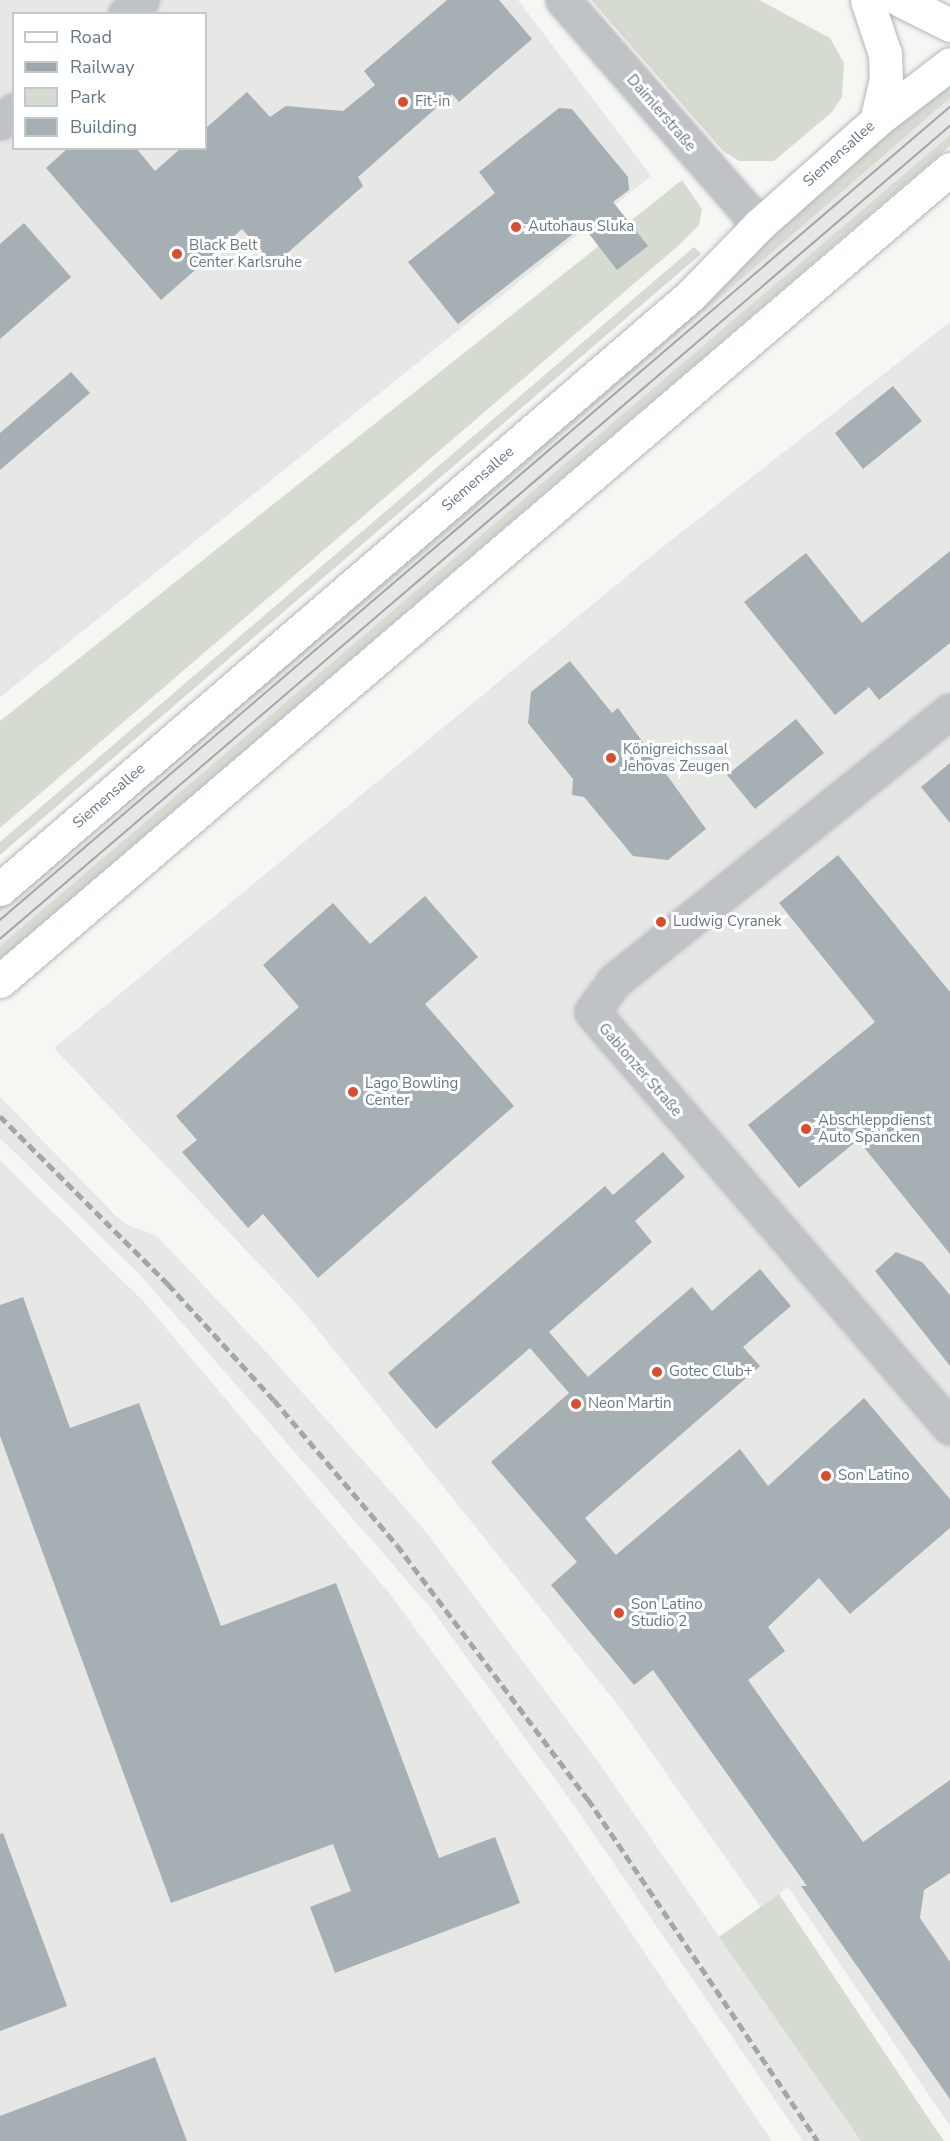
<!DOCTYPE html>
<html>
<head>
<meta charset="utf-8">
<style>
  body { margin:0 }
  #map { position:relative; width:950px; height:2141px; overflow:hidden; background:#f6f6f3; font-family:"Nunito Sans",sans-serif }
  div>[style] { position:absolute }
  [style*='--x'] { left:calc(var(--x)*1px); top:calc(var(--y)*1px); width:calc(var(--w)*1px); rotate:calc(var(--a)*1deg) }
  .built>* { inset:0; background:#e7e7e6 }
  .green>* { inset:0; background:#d6dbd2 }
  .building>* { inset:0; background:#a6afb4 }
  .roads { filter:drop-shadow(0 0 2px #b1b7bb) drop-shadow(0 0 2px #b1b7bb) }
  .minor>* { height:33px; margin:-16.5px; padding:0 16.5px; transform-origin:16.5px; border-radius:16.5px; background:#bfc3c6 }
  .secondary>* { height:33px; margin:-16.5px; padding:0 16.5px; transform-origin:16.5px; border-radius:16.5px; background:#fff }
  .primary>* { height:33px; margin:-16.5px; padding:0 16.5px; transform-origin:16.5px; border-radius:16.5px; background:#fff }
  .tram>* { height:1.5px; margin:-0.75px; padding:0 0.75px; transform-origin:0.75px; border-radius:0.75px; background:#a0a7ac }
  .rail>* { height:4.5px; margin-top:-2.25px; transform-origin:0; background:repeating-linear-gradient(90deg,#a0a7ac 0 9px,transparent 0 13.5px) }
  .dots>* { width:16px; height:16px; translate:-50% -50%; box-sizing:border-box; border:3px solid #fff; border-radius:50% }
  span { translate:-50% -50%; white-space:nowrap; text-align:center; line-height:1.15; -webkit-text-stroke:6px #fff; paint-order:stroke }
  .poi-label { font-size:15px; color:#667883 }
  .left { translate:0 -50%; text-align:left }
  .street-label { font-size:15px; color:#667883 }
  .legend { position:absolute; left:12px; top:12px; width:195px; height:138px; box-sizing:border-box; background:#fff; border:2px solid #c2c9cd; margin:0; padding:8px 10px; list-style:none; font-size:18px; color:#667883 }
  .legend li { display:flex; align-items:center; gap:12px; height:30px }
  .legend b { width:30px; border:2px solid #c2c9cd }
</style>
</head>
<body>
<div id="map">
  <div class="built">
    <i style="clip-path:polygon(evenodd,0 0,518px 0,651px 176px,0 697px,0 0,14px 14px,206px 14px,206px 148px,14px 148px,14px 14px)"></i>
    <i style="clip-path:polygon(950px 98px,950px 135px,0 946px,0 912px,454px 528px)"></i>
    <i style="clip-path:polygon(950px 322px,950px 2126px,788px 1887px,761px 1908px,621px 1709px,298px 1305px,54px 1048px,655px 553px)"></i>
    <i style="clip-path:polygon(0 1097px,116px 1216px,127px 1225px,156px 1235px,268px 1354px,422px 1527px,596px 1759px,861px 2141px,803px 2141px,578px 1811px,430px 1607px,141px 1276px,0 1138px)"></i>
    <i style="clip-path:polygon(0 1160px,144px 1302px,390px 1594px,551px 1814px,772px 2141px,0 2141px)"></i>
  </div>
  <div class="green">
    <i style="clip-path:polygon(591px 0,759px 0,830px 38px,844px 63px,842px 97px,832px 112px,774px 161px,739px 161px,723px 151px)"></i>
    <i style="clip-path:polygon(938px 80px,950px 86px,950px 98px,454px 528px,0 912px,0 902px,760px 244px)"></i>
    <i style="clip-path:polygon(950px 135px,950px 146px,0 959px,0 946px)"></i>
    <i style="clip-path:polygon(682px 180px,702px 209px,699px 225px,679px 245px,0 828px,0 721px)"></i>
    <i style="clip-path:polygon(694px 247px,701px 254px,0 855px,0 842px)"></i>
    <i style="clip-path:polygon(779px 1894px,933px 2125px,944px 2141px,861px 2141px,719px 1937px)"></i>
  </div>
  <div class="building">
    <i style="clip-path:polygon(447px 0,499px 0,532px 39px,459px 102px,452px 94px,358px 177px,363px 186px,274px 265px,242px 229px,161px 300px,46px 168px,68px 148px,136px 148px,155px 171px,181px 148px,206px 148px,206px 128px,247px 92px,270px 117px,286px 106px,343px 111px,375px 85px,364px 71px)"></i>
    <i style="clip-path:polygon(559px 108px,572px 109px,628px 177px,629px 190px,613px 202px,648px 246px,617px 270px,583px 226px,458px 324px,408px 262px,495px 193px,479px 172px)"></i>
    <i style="clip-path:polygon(24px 223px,71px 277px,0 339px,0 244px)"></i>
    <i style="clip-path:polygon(71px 372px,90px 393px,0 470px,0 433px)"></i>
    <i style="clip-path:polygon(893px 386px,922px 421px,863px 469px,835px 433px)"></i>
    <i style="clip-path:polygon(950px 551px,950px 643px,879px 700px,869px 687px,835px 715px,744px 602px,806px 553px,862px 623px)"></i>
    <i style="clip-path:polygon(570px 661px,612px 713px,618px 708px,706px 829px,668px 860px,633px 856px,584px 797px,572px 795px,573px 779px,528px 723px,531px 692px)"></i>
    <i style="clip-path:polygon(796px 719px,824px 753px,755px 809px,727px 775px)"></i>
    <i style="clip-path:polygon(950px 763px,950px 823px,921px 787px)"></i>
    <i style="clip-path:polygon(838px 855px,950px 992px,950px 1254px,858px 1140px,799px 1188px,748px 1125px,875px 1022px,779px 903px)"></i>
    <i style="clip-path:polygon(425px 896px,478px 957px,425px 1004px,514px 1106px,318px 1278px,263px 1214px,248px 1228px,182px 1152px,197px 1140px,176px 1116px,299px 1007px,263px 965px,333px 903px,370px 944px)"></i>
    <i style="clip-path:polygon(663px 1152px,685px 1177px,635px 1221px,652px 1242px,549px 1332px,588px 1377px,692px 1287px,712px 1311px,760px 1269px,791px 1306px,743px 1347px,760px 1366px,585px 1518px,616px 1555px,740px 1449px,768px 1486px,864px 1398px,950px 1499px,950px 1528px,850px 1614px,819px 1578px,768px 1627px,785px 1651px,748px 1680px,863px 1842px,950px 1780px,950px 1873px,924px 1890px,920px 1918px,950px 1962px,950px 2099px,801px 1886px,807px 1886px,653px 1670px,634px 1685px,551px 1585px,577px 1562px,491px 1462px,569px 1393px,530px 1348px,436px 1429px,388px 1373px,605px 1186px,613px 1195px)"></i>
    <i style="clip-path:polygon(896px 1252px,922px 1262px,950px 1295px,950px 1366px,875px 1271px)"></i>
    <i style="clip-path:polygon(23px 1297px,70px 1428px,139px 1403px,221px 1626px,336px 1583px,439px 1858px,495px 1837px,520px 1903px,335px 1973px,310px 1907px,351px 1891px,333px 1844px,171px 1903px,0 1436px,0 1305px)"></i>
    <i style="clip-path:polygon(3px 1833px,67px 2006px,0 2031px,0 1834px)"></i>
    <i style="clip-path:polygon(155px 2057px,187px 2141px,0 2141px,0 2116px)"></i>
  </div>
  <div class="roads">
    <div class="minor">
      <i style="--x:563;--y:0;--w:298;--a:48.9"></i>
      <i style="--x:126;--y:14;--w:21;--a:-43"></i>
      <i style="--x:0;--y:122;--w:18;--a:-38"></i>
      <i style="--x:950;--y:711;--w:430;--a:141.2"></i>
      <i style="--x:615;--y:980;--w:39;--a:126"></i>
      <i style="--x:592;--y:1012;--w:548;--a:49.22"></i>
    </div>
    <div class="secondary">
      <i style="--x:867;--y:0;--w:57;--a:71.6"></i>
      <i style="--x:885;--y:54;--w:25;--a:88"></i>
      <i style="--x:886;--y:79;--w:43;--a:103.4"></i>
      <i style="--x:0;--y:889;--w:910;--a:-40.68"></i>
      <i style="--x:690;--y:296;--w:99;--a:-45.8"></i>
      <i style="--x:759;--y:225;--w:157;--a:-41.6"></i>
      <i style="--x:876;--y:121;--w:93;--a:-37.6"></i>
      <i style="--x:0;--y:981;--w:1250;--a:-40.52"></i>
    </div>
    <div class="primary">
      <i style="--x:900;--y:0;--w:56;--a:26.6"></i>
    </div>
  </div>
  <div class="tram">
    <i style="--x:0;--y:920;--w:1250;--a:-40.56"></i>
    <i style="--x:0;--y:939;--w:1250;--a:-40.56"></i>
  </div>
  <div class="rail">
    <i style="--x:0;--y:1116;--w:238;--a:45"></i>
    <i style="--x:168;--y:1284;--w:157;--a:47.6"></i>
    <i style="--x:274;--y:1400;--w:190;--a:49.7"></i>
    <i style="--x:397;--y:1545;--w:318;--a:53.1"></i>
    <i style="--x:588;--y:1799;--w:412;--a:56.1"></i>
  </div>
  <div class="dots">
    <i style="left:403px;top:102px;background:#dc4b2c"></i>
    <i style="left:516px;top:227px;background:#dc4b2c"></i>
    <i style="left:177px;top:254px;background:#dc4b2c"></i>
    <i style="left:611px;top:758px;background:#dc4b2c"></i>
    <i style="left:661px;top:922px;background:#dc4b2c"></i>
    <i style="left:353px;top:1092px;background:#dc4b2c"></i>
    <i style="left:806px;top:1129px;background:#dc4b2c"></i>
    <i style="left:657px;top:1372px;background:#dc4b2c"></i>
    <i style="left:576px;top:1404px;background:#dc4b2c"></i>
    <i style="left:826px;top:1476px;background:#dc4b2c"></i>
    <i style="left:619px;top:1613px;background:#dc4b2c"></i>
  </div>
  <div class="poi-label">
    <span class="left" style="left:415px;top:102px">Fit-in</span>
    <span class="left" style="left:528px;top:227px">Autohaus Sluka</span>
    <span class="left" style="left:189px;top:254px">Black Belt<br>Center Karlsruhe</span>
    <span class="left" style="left:623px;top:758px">Königreichssaal<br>Jehovas Zeugen</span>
    <span class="left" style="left:673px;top:922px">Ludwig Cyranek</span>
    <span class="left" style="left:365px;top:1092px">Lago Bowling<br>Center</span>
    <span class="left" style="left:818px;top:1129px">Abschleppdienst<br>Auto Spancken</span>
    <span class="left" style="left:669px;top:1372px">Gotec Club+</span>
    <span class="left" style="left:588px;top:1404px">Neon Martin</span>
    <span class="left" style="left:838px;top:1476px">Son Latino</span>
    <span class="left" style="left:631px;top:1613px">Son Latino<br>Studio 2</span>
  </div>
  <div class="street-label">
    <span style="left:661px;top:113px;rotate:49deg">Daimlerstraße</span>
    <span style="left:839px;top:154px;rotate:-42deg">Siemensallee</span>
    <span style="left:478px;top:479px;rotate:-41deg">Siemensallee</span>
    <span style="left:109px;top:796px;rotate:-41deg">Siemensallee</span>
    <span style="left:640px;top:1070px;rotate:49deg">Gablonzer Straße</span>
  </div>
  <ul class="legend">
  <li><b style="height:8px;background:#fff"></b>Road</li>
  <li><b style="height:8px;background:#a0a7ac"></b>Railway</li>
  <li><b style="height:16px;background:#d6dbd2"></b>Park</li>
  <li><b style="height:16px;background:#a6afb4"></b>Building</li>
  </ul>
</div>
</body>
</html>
